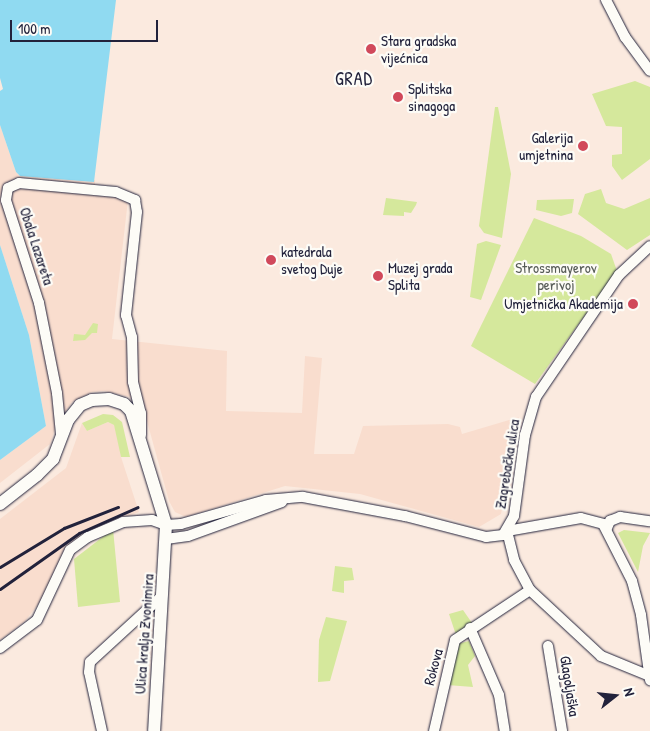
<!DOCTYPE html>
<html>
<head>
<meta charset="utf-8">
<style>
  body { margin:0 }
  #map { position:relative; width:650px; height:731px; overflow:hidden; background:#fbeadf; font-family:"Patrick Hand",sans-serif }
  div>[style] { position:absolute }
  [style*='--x'] { left:calc(var(--x)*1px); top:calc(var(--y)*1px); width:calc(var(--w)*1px); rotate:calc(var(--a)*1deg) }
  .built>* { inset:0; background:#f9ddce }
  .green>* { inset:0; background:#d5e89c }
  .water>* { inset:0; background:#90daf1 }
  .roads { filter:drop-shadow(0 0 1px #22223b) drop-shadow(0 0 1px #22223b) }
  .minor>* { height:10px; margin:-5px; padding:0 5px; transform-origin:5px; border-radius:5px; background:#fdfcf7 }
  .major>* { height:12px; margin:-6px; padding:0 6px; transform-origin:6px; border-radius:6px; background:#fdfcf7 }
  .rail>* { height:3px; margin:-1.5px; padding:0 1.5px; transform-origin:1.5px; border-radius:1.5px; background:#22223b }
  .dots>* { width:14px; height:14px; translate:-50% -50%; box-sizing:border-box; border:2px solid #fdfcf7; border-radius:50% }
  span { translate:-50% -50%; white-space:nowrap; text-align:center; line-height:1.15; -webkit-text-stroke:4.5px #fdfcf7; paint-order:stroke }
  .poi-label { font-size:15px; color:#22223b }
  .left { translate:0 -50%; text-align:left }
  .right { translate:-100% -50%; text-align:right }
  .street-label { font-size:15px; color:#22223b }
  .park-label { font-size:15px; color:#585d58 }
  .quarter-label { font-size:18px; color:#22223b; letter-spacing:1px }
  .north { position:absolute; left:590px; top:671px; width:50px; height:50px; -webkit-text-stroke:4px #fdfcf7; paint-order:stroke; rotate:74deg; font-size:14px; font-weight:700; line-height:20px; text-align:center; color:#22223b }
  .north::after { content:''; display:block; margin:auto; width:18px; height:22px; background:#22223b; clip-path:polygon(50% 0,100% 100%,50% 72%,0 100%) }
  .scale { position:absolute; left:10px; top:20px; width:148px; height:22px; box-sizing:border-box; border:2px solid #22223b; border-top:0; padding-left:6px; font-size:15px; line-height:18px; white-space:nowrap; color:#22223b; -webkit-text-stroke:4px #fdfcf7; paint-order:stroke }
</style>
</head>
<body>
<div id="map">
  <div class="built">
    <i style="clip-path:polygon(0 125px,16px 172px,20px 176px,95px 180px,95px 187px,129px 191px,112px 339px,227px 351px,226px 411px,302px 413px,305px 356px,322px 358px,314px 454px,354px 454px,363px 426px,448px 424px,460px 427px,462px 434px,519px 417px,501px 514px,479px 527px,360px 494px,285px 486px,186px 517px,175px 512px,169px 501px,145px 414px,130px 397px,104px 391px,92px 392px,72px 402px,56px 426px,50px 444px,0 483px,0 460px,46px 426px,29px 335px,0 245px)"></i>
    <i style="clip-path:polygon(108px 422px,114px 425px,119px 438px,121px 457px,139px 512px,118px 520px,70px 545px,61px 556px,46px 594px,25px 621px,0 640px,0 519px,66px 468px,82px 423px,87px 431px)"></i>
  </div>
  <div class="green">
    <i style="clip-path:polygon(635px 81px,650px 87px,650px 159px,622px 180px,612px 166px,612px 155px,622px 154px,622px 127px,606px 126px,592px 94px)"></i>
    <i style="clip-path:polygon(495px 107px,498px 107px,511px 174px,502px 238px,484px 233px,479px 226px)"></i>
    <i style="clip-path:polygon(601px 189px,606px 203px,624px 209px,650px 198px,650px 235px,627px 250px,578px 214px,585px 194px)"></i>
    <i style="clip-path:polygon(386px 198px,417px 202px,416px 205px,411px 213px,404px 212px,404px 216px,383px 215px)"></i>
    <i style="clip-path:polygon(574px 199px,572px 213px,561px 216px,536px 210px,537px 200px)"></i>
    <i style="clip-path:polygon(534px 218px,581px 236px,611px 254px,617px 271px,535px 384px,471px 346px)"></i>
    <i style="clip-path:polygon(486px 241px,501px 245px,481px 300px,470px 297px,477px 244px)"></i>
    <i style="clip-path:polygon(93px 323px,98px 324px,97px 333px,92px 333px,85px 340px,73px 341px,74px 334px,85px 335px)"></i>
    <i style="clip-path:polygon(103px 414px,113px 415px,122px 422px,130px 457px,121px 457px,114px 425px,108px 422px,87px 431px,82px 423px)"></i>
    <i style="clip-path:polygon(113px 529px,120px 602px,78px 607px,74px 559px)"></i>
    <i style="clip-path:polygon(624px 530px,650px 533px,643px 546px,638px 572px,618px 533px)"></i>
    <i style="clip-path:polygon(335px 566px,352px 568px,354px 580px,344px 581px,344px 593px,332px 591px)"></i>
    <i style="clip-path:polygon(463px 610px,472px 623px,456px 635px,449px 614px)"></i>
    <i style="clip-path:polygon(326px 617px,347px 621px,330px 681px,318px 682px,319px 640px)"></i>
    <i style="clip-path:polygon(469px 641px,475px 656px,468px 665px,473px 687px,447px 685px,457px 644px)"></i>
  </div>
  <div class="water">
    <i style="clip-path:polygon(0 0,116px 0,94px 182px,20px 176px,16px 172px,0 125px,0 91px,3px 89px,0 78px)"></i>
    <i style="clip-path:polygon(0 245px,29px 335px,46px 426px,0 460px)"></i>
  </div>
  <div class="roads">
    <div class="minor">
      <i style="--x:606;--y:0;--w:42;--a:62.8"></i>
      <i style="--x:625;--y:37;--w:42;--a:53.7"></i>
      <i style="--x:61;--y:434;--w:41;--a:-95.6"></i>
      <i style="--x:57;--y:393;--w:92;--a:-101.3"></i>
      <i style="--x:39;--y:303;--w:108;--a:-107.8"></i>
      <i style="--x:6;--y:200;--w:12;--a:-81"></i>
      <i style="--x:8;--y:188;--w:12;--a:-24"></i>
      <i style="--x:19;--y:183;--w:97;--a:5.3"></i>
      <i style="--x:116;--y:192;--w:21;--a:23"></i>
      <i style="--x:135;--y:200;--w:12;--a:81"></i>
      <i style="--x:137;--y:212;--w:104;--a:96.1"></i>
      <i style="--x:126;--y:315;--w:23;--a:75"></i>
      <i style="--x:132;--y:337;--w:45;--a:88.7"></i>
      <i style="--x:133;--y:382;--w:32;--a:76"></i>
      <i style="--x:141;--y:413;--w:22;--a:90"></i>
      <i style="--x:607;--y:528;--w:8;--a:-67"></i>
      <i style="--x:610;--y:521;--w:11;--a:-22"></i>
      <i style="--x:620;--y:517;--w:30;--a:8"></i>
      <i style="--x:507;--y:531;--w:75;--a:-10"></i>
      <i style="--x:581;--y:518;--w:23;--a:15"></i>
      <i style="--x:603;--y:524;--w:64;--a:63"></i>
      <i style="--x:632;--y:581;--w:35;--a:75"></i>
      <i style="--x:641;--y:615;--w:66;--a:82.1"></i>
      <i style="--x:507;--y:531;--w:30;--a:76"></i>
      <i style="--x:514;--y:560;--w:34;--a:62"></i>
      <i style="--x:530;--y:590;--w:97;--a:42.9"></i>
      <i style="--x:601;--y:656;--w:53;--a:22.2"></i>
      <i style="--x:166;--y:539;--w:22;--a:-8"></i>
      <i style="--x:188;--y:536;--w:100;--a:-19.9"></i>
      <i style="--x:470;--y:628;--w:73;--a:66.6"></i>
      <i style="--x:499;--y:695;--w:36;--a:81"></i>
      <i style="--x:548;--y:646;--w:86;--a:80.6"></i>
      <i style="--x:0;--y:648;--w:46;--a:-37.1"></i>
      <i style="--x:37;--y:620;--w:77;--a:-64.8"></i>
      <i style="--x:70;--y:550;--w:22;--a:-36"></i>
      <i style="--x:88;--y:537;--w:38;--a:-23"></i>
      <i style="--x:123;--y:522;--w:29;--a:-4"></i>
      <i style="--x:152;--y:520;--w:15;--a:20"></i>
      <i style="--x:166;--y:525;--w:15;--a:-4"></i>
      <i style="--x:181;--y:524;--w:88;--a:-15.8"></i>
      <i style="--x:266;--y:500;--w:37;--a:-5"></i>
      <i style="--x:303;--y:497;--w:104;--a:10.6"></i>
      <i style="--x:405;--y:516;--w:84;--a:14.5"></i>
      <i style="--x:486;--y:537;--w:17;--a:-7"></i>
      <i style="--x:503;--y:535;--w:22;--a:-60"></i>
      <i style="--x:514;--y:516;--w:82;--a:-82.3"></i>
      <i style="--x:525;--y:435;--w:40;--a:-74"></i>
      <i style="--x:536;--y:397;--w:148;--a:-55.8"></i>
      <i style="--x:619;--y:275;--w:42;--a:-43.1"></i>
      <i style="--x:102;--y:731;--w:60;--a:-102.4"></i>
      <i style="--x:89;--y:672;--w:10;--a:-84"></i>
      <i style="--x:90;--y:662;--w:98;--a:-42.5"></i>
      <i style="--x:434;--y:731;--w:93;--a:-77"></i>
      <i style="--x:455;--y:640;--w:90;--a:-33.7"></i>
    </div>
    <div class="major">
      <i style="--x:0;--y:504;--w:47;--a:-38.1"></i>
      <i style="--x:37;--y:475;--w:23;--a:-45"></i>
      <i style="--x:53;--y:459;--w:42;--a:-69"></i>
      <i style="--x:68;--y:420;--w:19;--a:-51"></i>
      <i style="--x:80;--y:405;--w:13;--a:-23"></i>
      <i style="--x:92;--y:400;--w:17;--a:-3"></i>
      <i style="--x:109;--y:399;--w:16;--a:18"></i>
      <i style="--x:124;--y:404;--w:10;--a:45"></i>
      <i style="--x:131;--y:411;--w:119;--a:72.9"></i>
      <i style="--x:166;--y:525;--w:206;--a:93.3"></i>
    </div>
  </div>
  <div class="rail">
    <i style="--x:0;--y:567;--w:75;--a:-31.4"></i>
    <i style="--x:64;--y:528;--w:58;--a:-21.3"></i>
    <i style="--x:0;--y:589;--w:97;--a:-35.3"></i>
    <i style="--x:79;--y:533;--w:64;--a:-23.8"></i>
  </div>
  <div class="dots">
    <i style="left:371px;top:49px;background:#d1495b"></i>
    <i style="left:398px;top:97px;background:#d1495b"></i>
    <i style="left:583px;top:146px;background:#d1495b"></i>
    <i style="left:271px;top:260px;background:#d1495b"></i>
    <i style="left:378px;top:276px;background:#d1495b"></i>
    <i style="left:633px;top:304px;background:#d1495b"></i>
  </div>
  <div class="poi-label">
    <span class="left" style="left:381px;top:49px">Stara gradska<br>vijećnica</span>
    <span class="left" style="left:408px;top:97px">Splitska<br>sinagoga</span>
    <span class="right" style="left:573px;top:146px">Galerija<br>umjetnina</span>
    <span class="left" style="left:281px;top:260px">katedrala<br>svetog Duje</span>
    <span class="left" style="left:388px;top:276px">Muzej grada<br>Splita</span>
    <span class="right" style="left:623px;top:304px">Umjetnička Akademija</span>
  </div>
  <div class="street-label">
    <span style="left:37px;top:246px;rotate:72deg">Obala Lazareta</span>
    <span style="left:507px;top:464px;rotate:-81deg">Zagrebačka ulica</span>
    <span style="left:144px;top:634px;rotate:-86deg">Ulica kralja Zvonimira</span>
    <span style="left:433px;top:667px;rotate:-75deg">Rokova</span>
    <span style="left:570px;top:686px;rotate:81deg">Glagoljaška</span>
  </div>
  <div class="park-label">
    <span style="left:556px;top:276px">Strossmayerov<br>perivoj</span>
  </div>
  <div class="quarter-label">
    <span style="left:354px;top:79px">GRAD</span>
  </div>
  <div class="north">N</div>
  <div class="scale">100 m</div>
</div>
</body>
</html>
